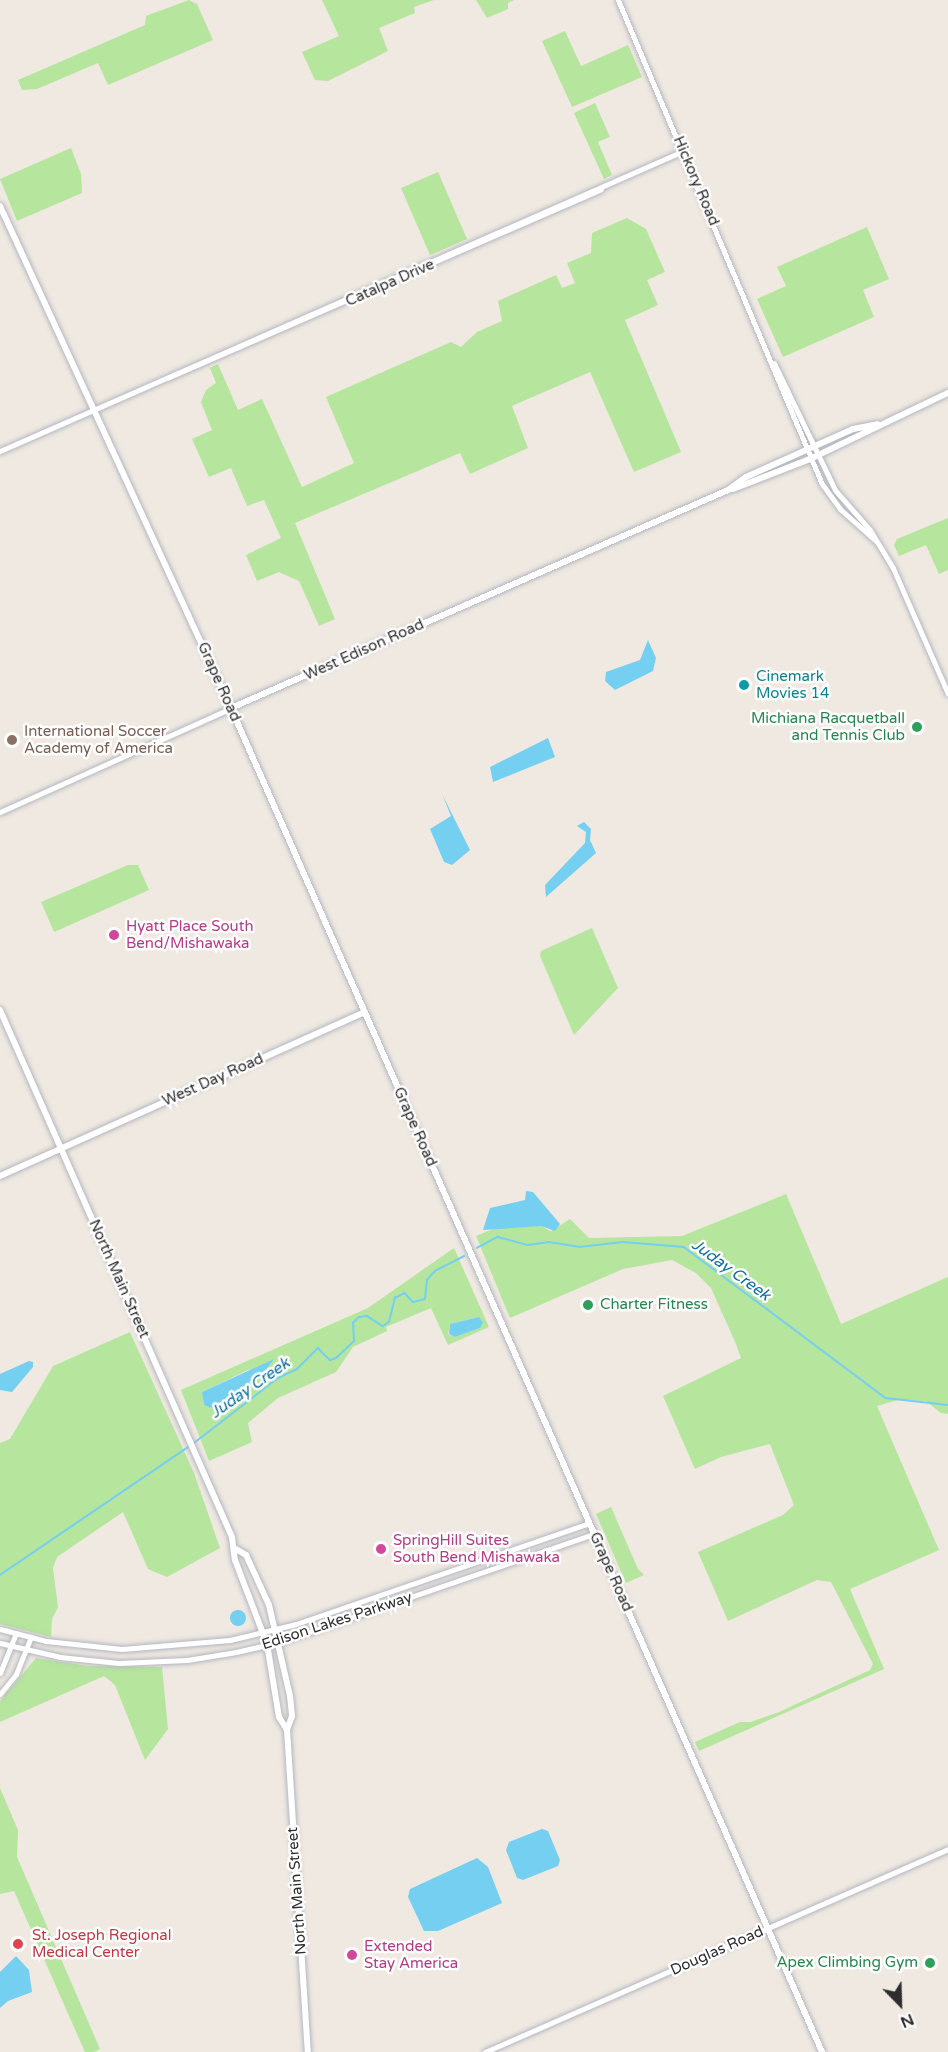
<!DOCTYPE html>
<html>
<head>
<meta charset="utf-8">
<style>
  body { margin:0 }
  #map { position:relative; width:948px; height:2052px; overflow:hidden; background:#efe9e1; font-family:"Varela Round",sans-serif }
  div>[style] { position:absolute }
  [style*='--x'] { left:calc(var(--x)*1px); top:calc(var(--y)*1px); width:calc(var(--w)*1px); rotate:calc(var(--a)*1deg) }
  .green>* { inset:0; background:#b6e59e }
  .water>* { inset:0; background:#75cff0 }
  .round { border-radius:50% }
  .stream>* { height:1.5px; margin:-0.75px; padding:0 0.75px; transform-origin:0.75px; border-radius:0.75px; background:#75cff0 }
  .roads { filter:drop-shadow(0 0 2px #b4b7c1) drop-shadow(0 0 2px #b4b7c1) }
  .tertiary>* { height:5px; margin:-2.5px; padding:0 2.5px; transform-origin:2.5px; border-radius:2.5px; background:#fff }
  .secondary>* { height:6px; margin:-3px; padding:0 3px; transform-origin:3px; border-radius:3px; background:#fff }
  .dots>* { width:16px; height:16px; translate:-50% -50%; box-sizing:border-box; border:3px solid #fff; border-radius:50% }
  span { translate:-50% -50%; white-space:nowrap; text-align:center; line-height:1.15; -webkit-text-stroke:5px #fff; paint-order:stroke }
  .street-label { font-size:15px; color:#2e2e2e }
  .culture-label { font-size:15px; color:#0d838f }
  .left { translate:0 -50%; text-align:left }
  .leisure-label { font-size:15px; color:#27864d }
  .right { translate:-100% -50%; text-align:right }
  .education-label { font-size:15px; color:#785e54 }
  .hotel-label { font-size:15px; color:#b23c85 }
  .health-label { font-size:15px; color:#be3a42 }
  .water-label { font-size:16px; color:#0d6fa3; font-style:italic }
  .north { position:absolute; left:870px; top:1974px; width:60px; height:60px; -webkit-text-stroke:4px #fff; paint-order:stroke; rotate:157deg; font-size:16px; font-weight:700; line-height:24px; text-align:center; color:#2e2e2e }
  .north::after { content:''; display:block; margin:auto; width:21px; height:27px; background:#2e2e2e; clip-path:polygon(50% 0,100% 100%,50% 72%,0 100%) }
</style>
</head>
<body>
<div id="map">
  <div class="green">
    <i style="clip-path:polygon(189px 0,197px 4px,213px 40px,108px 85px,98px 63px,37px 89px,22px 90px,18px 80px,145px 25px,146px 16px)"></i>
    <i style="clip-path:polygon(322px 0,434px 0,414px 7px,415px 13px,379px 28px,388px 51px,328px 81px,315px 80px,302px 52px,339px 36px)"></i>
    <i style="clip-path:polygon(476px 0,514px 0,508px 3px,508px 9px,487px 18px)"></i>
    <i style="clip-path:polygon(565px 31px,581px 66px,628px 45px,642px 77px,572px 107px,542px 41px)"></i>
    <i style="clip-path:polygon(595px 103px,610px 137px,598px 142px,612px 175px,604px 179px,574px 113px)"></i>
    <i style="clip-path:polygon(71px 148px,81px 174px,82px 193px,17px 221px,0 179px)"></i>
    <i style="clip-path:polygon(438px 172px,467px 239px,430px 255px,401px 188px)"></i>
    <i style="clip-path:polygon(627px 218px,646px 229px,665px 272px,647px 280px,658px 305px,625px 320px,681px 452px,634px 472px,590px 372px,512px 406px,528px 448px,470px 474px,460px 453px,295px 523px,335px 619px,319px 626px,299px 581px,279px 572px,257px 581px,246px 555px,281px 538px,264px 500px,247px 506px,231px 468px,209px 477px,192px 439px,212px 430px,201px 402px,206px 390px,216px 383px,210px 368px,218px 364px,238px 410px,262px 399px,302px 487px,354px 463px,326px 397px,451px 342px,461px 347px,477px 332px,502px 321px,498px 301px,556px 275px,562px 288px,575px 283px,567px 263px,591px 253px,592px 233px)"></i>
    <i style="clip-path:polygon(867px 227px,889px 279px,863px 290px,874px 317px,783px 357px,757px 299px,786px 286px,777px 267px)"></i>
    <i style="clip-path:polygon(948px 518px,948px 570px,939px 574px,926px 545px,899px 556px,894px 545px,897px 539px)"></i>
    <i style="clip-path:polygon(128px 865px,138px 865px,149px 890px,54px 932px,41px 902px)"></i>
    <i style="clip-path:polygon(592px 928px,618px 988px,574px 1035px,540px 956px,541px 951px)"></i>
    <i style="clip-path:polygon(786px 1194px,841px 1324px,948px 1277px,948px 1414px,941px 1413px,926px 1401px,898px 1400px,877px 1406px,939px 1550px,850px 1589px,884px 1669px,699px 1751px,695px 1742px,740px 1722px,751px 1722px,779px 1712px,870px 1670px,873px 1664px,831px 1582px,817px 1580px,728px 1621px,698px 1552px,783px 1515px,794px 1505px,770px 1444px,721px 1457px,695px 1469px,663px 1396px,741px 1358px,736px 1344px,711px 1288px,696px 1273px,672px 1260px,623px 1269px,510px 1318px,476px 1236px,498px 1227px,541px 1226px,551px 1231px,570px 1219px,589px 1238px,682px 1236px)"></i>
    <i style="clip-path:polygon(evenodd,454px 1248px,489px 1327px,448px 1345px,431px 1308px,386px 1327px,387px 1331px,353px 1347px,336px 1372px,278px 1398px,248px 1423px,252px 1442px,209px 1461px,181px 1390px,368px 1308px,454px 1248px,479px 1317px,480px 1328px,455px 1337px,448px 1334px,450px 1324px,479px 1317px,454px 1248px,252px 1368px,204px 1405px,202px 1392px,252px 1368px)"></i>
    <i style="clip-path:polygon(130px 1332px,194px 1473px,220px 1548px,167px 1577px,148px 1569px,123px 1512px,57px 1557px,53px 1568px,58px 1607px,52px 1619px,51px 1637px,0 1624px,0 1443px,10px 1439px,53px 1366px)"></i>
    <i style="clip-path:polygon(611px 1507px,638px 1569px,644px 1575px,626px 1583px,596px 1514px)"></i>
    <i style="clip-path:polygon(36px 1658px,88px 1666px,162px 1667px,168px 1729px,145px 1760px,115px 1685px,104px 1676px,0 1722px,0 1701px)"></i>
    <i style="clip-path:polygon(0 1788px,18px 1830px,17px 1857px,100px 2049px,94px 2052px,85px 2052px,14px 1891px,0 1894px)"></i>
  </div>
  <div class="water">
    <i style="clip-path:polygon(648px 640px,656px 658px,653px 671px,615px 690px,605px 681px,606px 672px,640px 660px)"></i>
    <i style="clip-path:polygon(548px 738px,555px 757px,493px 782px,490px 767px)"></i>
    <i style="clip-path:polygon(442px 794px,470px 850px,452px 865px,444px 862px,430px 829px,451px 816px)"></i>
    <i style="clip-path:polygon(584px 822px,591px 829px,590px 840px,596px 853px,546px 897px,545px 885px,585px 843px,586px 832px,577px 826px)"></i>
    <i style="clip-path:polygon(526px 1191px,533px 1192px,560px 1224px,555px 1231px,541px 1226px,483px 1230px,490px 1208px,525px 1200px)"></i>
    <i style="clip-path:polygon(479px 1317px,483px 1323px,480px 1328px,455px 1337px,449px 1334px,450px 1324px)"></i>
    <i style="clip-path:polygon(274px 1359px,264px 1372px,212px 1408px,204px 1405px,202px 1392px)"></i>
    <i style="clip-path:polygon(29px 1361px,33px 1362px,33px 1367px,12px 1392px,0 1390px,0 1374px)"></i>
    <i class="round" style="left:230px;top:1610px;width:16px;height:16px"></i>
    <i style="clip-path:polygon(542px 1829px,548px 1831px,560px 1860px,558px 1866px,523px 1880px,517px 1878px,506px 1850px,509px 1842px)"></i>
    <i style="clip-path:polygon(477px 1858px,488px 1867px,502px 1903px,438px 1931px,424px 1931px,408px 1897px,410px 1889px)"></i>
    <i style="clip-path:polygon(16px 1956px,29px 1970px,32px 1992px,8px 2001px,0 2008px,0 1972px)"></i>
  </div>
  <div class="stream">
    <i style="--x:477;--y:1248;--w:24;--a:-28"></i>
    <i style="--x:498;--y:1237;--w:31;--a:15"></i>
    <i style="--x:528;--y:1245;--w:21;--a:-8"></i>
    <i style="--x:549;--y:1242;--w:30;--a:9"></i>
    <i style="--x:579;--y:1247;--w:44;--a:-6.5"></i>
    <i style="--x:623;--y:1242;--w:61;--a:4.7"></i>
    <i style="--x:684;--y:1247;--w:252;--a:36.8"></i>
    <i style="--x:886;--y:1398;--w:62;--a:6.4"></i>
    <i style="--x:194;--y:1443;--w:106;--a:-37.7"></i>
    <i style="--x:278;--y:1378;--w:21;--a:-25"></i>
    <i style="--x:297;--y:1369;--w:30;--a:-45"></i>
    <i style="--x:318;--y:1348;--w:17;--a:45"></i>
    <i style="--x:330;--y:1360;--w:6;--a:-18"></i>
    <i style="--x:336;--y:1358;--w:25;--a:-43"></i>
    <i style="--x:354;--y:1341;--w:18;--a:-93"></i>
    <i style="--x:353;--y:1323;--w:8;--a:-45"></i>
    <i style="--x:359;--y:1317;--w:8;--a:-7"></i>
    <i style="--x:367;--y:1316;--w:19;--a:32"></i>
    <i style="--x:383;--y:1326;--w:7;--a:-34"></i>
    <i style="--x:389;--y:1322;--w:25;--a:-76"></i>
    <i style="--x:395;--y:1298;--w:11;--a:-27"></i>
    <i style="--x:405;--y:1293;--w:12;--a:48"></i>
    <i style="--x:413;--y:1302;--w:12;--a:-14"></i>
    <i style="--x:425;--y:1299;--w:19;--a:-84"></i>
    <i style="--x:427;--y:1280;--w:12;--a:-48"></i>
    <i style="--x:435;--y:1271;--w:33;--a:-27"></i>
    <i style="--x:0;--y:1575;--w:230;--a:-34.2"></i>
  </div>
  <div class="roads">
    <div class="tertiary">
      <i style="--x:618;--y:0;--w:525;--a:67.15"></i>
      <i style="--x:822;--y:484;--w:31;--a:54"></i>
      <i style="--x:840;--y:509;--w:48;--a:41.6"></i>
      <i style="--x:774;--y:363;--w:141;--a:64.3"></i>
      <i style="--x:835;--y:490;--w:53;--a:48.8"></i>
      <i style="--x:870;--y:530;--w:44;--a:58.8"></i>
      <i style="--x:893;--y:568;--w:137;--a:66.4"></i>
      <i style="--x:167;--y:378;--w:473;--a:-23.5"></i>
      <i style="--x:0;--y:451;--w:746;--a:-23.71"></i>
      <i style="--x:0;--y:812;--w:253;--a:-24.2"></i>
      <i style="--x:0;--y:1629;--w:48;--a:14.6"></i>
      <i style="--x:46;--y:1641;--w:76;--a:6"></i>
      <i style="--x:122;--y:1649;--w:108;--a:-4.8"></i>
      <i style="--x:230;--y:1640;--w:68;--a:-13.6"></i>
      <i style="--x:296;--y:1624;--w:310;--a:-19"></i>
      <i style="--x:0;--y:1643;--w:62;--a:13.1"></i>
      <i style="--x:60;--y:1657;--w:59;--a:5.8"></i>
      <i style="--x:119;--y:1663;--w:68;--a:-2.5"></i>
      <i style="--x:187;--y:1660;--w:50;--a:-9.3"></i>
      <i style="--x:236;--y:1652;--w:45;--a:-12.8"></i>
      <i style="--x:280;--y:1642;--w:332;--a:-19"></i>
      <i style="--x:0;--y:1673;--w:43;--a:-68.2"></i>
      <i style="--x:0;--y:1694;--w:26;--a:-51"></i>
      <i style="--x:16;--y:1674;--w:40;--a:-68"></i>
      <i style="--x:485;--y:2052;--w:506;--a:-23.67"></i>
    </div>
    <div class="secondary">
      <i style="--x:0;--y:206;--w:553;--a:65.29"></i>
      <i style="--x:231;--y:708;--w:1468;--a:66.26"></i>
      <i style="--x:733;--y:489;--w:83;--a:-21.3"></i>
      <i style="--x:810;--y:459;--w:153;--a:-25.6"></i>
      <i style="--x:231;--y:708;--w:543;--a:-23.68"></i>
      <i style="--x:728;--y:490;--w:22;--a:-36"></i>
      <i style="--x:746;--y:477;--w:66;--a:-24.2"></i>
      <i style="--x:806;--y:450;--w:51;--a:-24.1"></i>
      <i style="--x:853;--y:429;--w:25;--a:-11"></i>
      <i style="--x:0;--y:1010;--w:576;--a:66.24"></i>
      <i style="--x:232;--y:1537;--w:23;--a:83"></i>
      <i style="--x:235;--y:1560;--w:90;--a:69.1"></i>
      <i style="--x:267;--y:1644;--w:74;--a:80.7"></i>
      <i style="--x:279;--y:1717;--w:15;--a:58"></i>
      <i style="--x:0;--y:1176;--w:400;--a:-24.2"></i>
      <i style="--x:236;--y:1549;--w:12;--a:31"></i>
      <i style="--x:246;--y:1555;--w:55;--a:65.3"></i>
      <i style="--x:269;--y:1605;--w:93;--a:77"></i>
      <i style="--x:290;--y:1696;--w:20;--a:84"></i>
      <i style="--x:292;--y:1716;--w:15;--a:110"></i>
      <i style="--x:287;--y:1730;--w:323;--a:86.3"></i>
    </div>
  </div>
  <div class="dots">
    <i style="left:744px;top:685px;background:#0f9aa8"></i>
    <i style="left:917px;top:727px;background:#2e9e5b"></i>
    <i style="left:12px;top:740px;background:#8d6e63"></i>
    <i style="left:114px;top:935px;background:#d1479c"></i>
    <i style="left:588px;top:1305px;background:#2e9e5b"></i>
    <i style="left:381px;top:1549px;background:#d1479c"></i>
    <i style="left:18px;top:1944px;background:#e0444e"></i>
    <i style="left:352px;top:1955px;background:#d1479c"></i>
    <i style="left:930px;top:1963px;background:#2e9e5b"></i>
  </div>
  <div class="street-label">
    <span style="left:696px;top:181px;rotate:67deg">Hickory Road</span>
    <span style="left:390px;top:283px;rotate:-24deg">Catalpa Drive</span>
    <span style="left:364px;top:650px;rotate:-24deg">West Edison Road</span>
    <span style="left:219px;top:682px;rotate:66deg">Grape Road</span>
    <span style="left:213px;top:1080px;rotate:-24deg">West Day Road</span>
    <span style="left:415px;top:1127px;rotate:66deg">Grape Road</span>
    <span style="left:119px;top:1279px;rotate:66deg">North Main Street</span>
    <span style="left:611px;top:1572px;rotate:66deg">Grape Road</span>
    <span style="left:337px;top:1621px;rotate:-18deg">Edison Lakes Parkway</span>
    <span style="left:297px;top:1891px;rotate:-94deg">North Main Street</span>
    <span style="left:717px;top:1951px;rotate:-24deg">Douglas Road</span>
  </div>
  <div class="culture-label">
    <span class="left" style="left:756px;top:685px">Cinemark<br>Movies 14</span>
  </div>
  <div class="leisure-label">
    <span class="right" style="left:905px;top:727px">Michiana Racquetball<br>and Tennis Club</span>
    <span class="left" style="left:600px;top:1305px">Charter Fitness</span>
    <span class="right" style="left:918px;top:1963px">Apex Climbing Gym</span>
  </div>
  <div class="education-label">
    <span class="left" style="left:24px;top:740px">International Soccer<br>Academy of America</span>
  </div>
  <div class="hotel-label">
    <span class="left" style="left:126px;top:935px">Hyatt Place South<br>Bend/Mishawaka</span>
    <span class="left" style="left:393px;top:1549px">SpringHill Suites<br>South Bend Mishawaka</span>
    <span class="left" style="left:364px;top:1955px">Extended<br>Stay America</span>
  </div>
  <div class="health-label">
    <span class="left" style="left:32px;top:1944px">St. Joseph Regional<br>Medical Center</span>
  </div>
  <div class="water-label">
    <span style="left:731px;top:1270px;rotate:36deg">Juday Creek</span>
    <span style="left:250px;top:1388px;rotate:-35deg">Juday Creek</span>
  </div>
  <div class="north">N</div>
</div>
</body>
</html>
